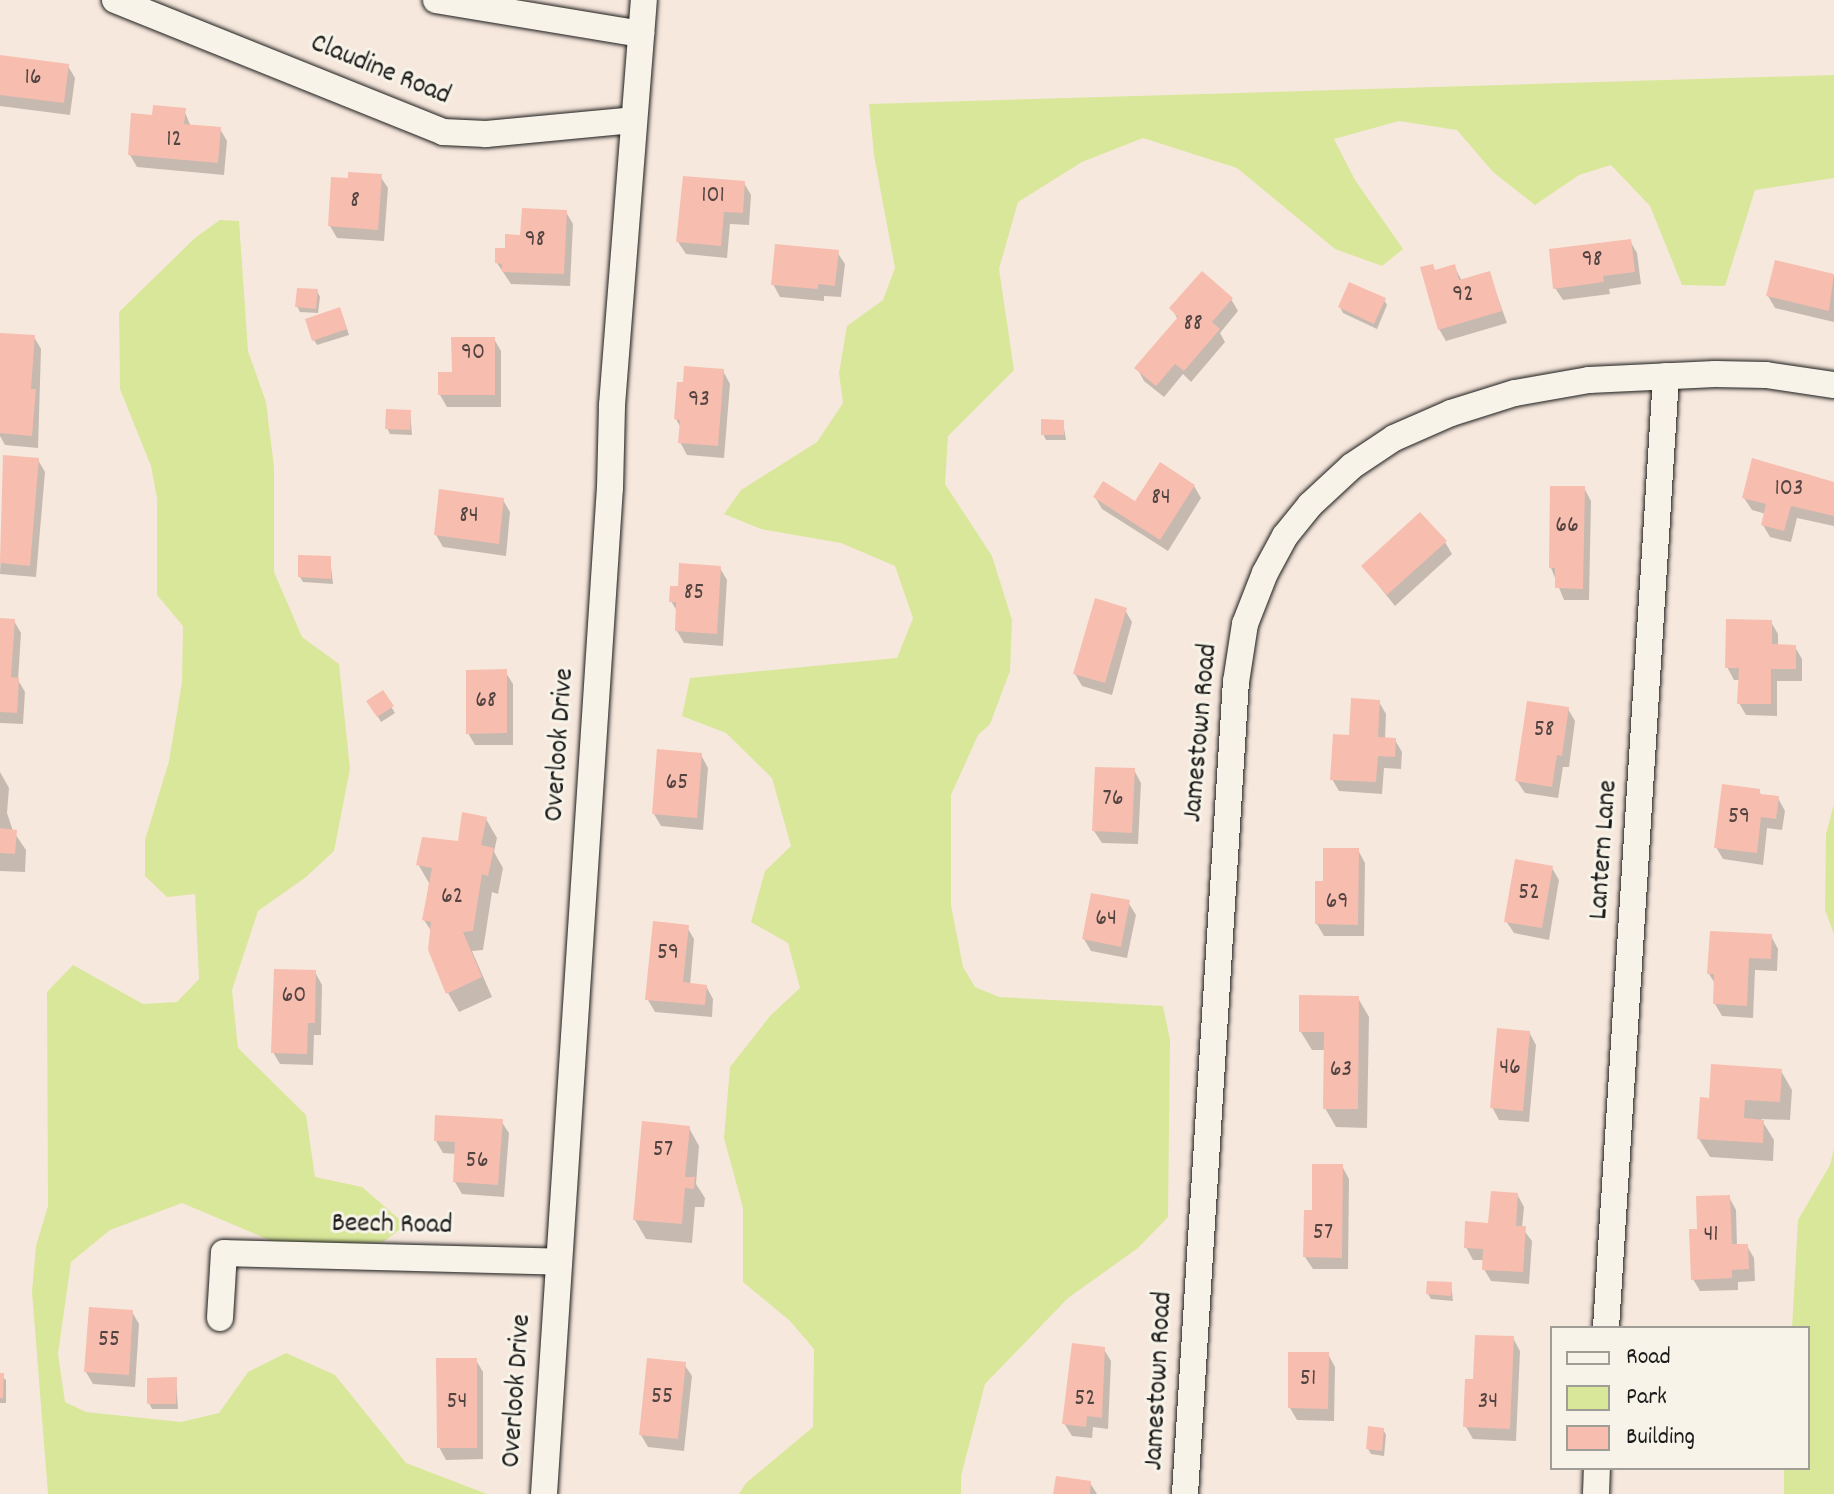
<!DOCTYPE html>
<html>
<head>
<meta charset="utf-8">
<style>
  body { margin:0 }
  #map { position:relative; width:1834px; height:1494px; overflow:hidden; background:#f7e8dd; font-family:Dekko,sans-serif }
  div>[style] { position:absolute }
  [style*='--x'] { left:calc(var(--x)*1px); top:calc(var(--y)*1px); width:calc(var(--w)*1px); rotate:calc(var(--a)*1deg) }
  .green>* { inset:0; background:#d9e79a }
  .shadow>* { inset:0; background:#0003 }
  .building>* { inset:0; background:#f7bdaf }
  .roads { filter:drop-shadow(0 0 2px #1c1c1c) drop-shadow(0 0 2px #1c1c1c) }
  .street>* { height:26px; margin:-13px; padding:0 13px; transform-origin:13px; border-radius:13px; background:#f7f3e8 }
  span { translate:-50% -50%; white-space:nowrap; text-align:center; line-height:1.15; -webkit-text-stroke:6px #f7f3e8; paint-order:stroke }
  .number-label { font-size:24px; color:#534441 }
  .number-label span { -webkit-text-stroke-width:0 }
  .street-label { font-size:28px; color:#1c1c1c }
  .legend { position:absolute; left:1550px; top:1326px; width:260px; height:144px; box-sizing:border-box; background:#f7f3e8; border:2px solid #9f9d96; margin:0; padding:10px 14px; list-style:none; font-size:24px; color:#1c1c1c }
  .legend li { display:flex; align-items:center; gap:16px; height:40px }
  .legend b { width:40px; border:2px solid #9f9d96 }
</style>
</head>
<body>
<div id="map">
  <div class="green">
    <i style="clip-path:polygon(1834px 75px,1834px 178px,1755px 190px,1725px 286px,1682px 285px,1650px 206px,1611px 165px,1579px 175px,1535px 205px,1493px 172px,1457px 130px,1399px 121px,1334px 139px,1355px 180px,1403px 249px,1382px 266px,1335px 249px,1237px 168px,1143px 138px,1082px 162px,1018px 202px,999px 269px,1014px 370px,948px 436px,945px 484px,992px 556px,1012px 620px,1010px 671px,990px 724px,978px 735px,951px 795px,951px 905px,963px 967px,975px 987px,999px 997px,1163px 1006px,1170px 1040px,1168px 1217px,1138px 1248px,1068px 1298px,985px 1384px,961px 1476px,961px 1494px,739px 1494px,746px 1483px,813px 1427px,814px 1349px,790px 1321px,743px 1282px,743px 1208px,724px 1138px,730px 1067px,770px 1016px,800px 988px,788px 943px,751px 922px,765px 871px,791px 846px,772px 778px,726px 733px,682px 716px,690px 678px,897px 658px,913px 618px,895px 566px,841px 543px,761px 529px,724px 514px,741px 490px,817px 442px,843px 403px,839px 373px,847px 326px,883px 300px,895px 268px,874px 155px,869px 104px)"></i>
    <i style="clip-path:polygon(220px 220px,239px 221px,248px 351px,266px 402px,274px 467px,274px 572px,302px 637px,339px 664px,350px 769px,334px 851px,306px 877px,258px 911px,232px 990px,238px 1048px,306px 1115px,315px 1177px,362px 1187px,406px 1225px,383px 1242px,286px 1247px,182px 1203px,110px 1230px,71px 1262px,58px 1354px,65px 1402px,86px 1412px,181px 1422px,219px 1413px,248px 1372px,286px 1353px,335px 1375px,406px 1463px,487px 1494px,48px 1494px,32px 1292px,36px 1246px,48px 1206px,47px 992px,73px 965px,143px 1004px,177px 1002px,199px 979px,195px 894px,167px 897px,145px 876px,145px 840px,169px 761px,182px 682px,183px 626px,157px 595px,157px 498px,151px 466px,120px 389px,119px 312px,196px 237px)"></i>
    <i style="clip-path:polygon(1834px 804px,1834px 934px,1825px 910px,1826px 834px)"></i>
    <i style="clip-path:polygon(1834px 1149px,1834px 1494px,1784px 1494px,1784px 1468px,1808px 1468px,1808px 1328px,1792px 1328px,1798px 1220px,1830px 1165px)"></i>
  </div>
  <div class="shadow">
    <i style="clip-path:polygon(0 57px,68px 66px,75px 78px,70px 115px,0 106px)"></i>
    <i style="clip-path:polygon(184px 110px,191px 127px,220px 129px,227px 141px,224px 175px,137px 167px,130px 155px,154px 117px)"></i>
    <i style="clip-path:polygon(380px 176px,388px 188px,384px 241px,337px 238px,330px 226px)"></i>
    <i style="clip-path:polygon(744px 183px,751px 195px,749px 225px,730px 224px,727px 258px,686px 254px,678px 242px)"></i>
    <i style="clip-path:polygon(566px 212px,573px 224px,570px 286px,511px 284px,497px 263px,521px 237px)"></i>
    <i style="clip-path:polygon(1630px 241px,1637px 253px,1641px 284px,1609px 289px,1610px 294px,1563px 300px,1555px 288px)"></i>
    <i style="clip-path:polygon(837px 252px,845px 264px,841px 297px,824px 296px,824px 301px,780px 297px,773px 284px)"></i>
    <i style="clip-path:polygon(1776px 262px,1834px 276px,1834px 322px,1775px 308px,1768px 296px)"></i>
    <i style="clip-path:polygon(1454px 266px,1462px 281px,1489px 273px,1507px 323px,1446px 341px,1439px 329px,1436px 272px)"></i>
    <i style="clip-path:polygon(317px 291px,320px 297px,318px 313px,300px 312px,297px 306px)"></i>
    <i style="clip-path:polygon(1231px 299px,1238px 311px,1220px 333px,1225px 342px,1191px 382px,1183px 374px,1164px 397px,1144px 381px,1137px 368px,1178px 320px,1172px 308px)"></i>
    <i style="clip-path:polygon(1384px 300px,1387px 305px,1377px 329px,1343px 313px,1340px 307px)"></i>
    <i style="clip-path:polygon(342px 314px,349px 335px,317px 345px,314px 340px)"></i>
    <i style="clip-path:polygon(0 335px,34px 337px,41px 349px,38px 448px,5px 445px,0 436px)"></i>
    <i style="clip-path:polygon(494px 339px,501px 351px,501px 407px,447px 407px,440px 395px,454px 374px)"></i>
    <i style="clip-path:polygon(723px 371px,730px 384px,724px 458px,687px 455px,680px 442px,681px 428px,676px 419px,685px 384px)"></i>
    <i style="clip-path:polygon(410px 412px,412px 435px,390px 434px,387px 428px)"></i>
    <i style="clip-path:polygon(1063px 422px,1066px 440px,1046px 440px,1043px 434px)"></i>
    <i style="clip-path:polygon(5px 457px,38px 460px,45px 472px,36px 577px,0 574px)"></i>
    <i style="clip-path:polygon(1754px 460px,1834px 484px,1834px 526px,1797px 518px,1791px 542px,1770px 537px,1763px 525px,1766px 514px,1752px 510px,1744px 498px)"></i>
    <i style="clip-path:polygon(1194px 486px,1201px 498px,1168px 551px,1102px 509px,1095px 497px,1136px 504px)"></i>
    <i style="clip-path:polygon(1584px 488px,1591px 501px,1589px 600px,1564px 600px,1551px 568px)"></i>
    <i style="clip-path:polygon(503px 500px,510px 512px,506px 556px,443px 547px,436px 535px)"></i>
    <i style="clip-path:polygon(1445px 542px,1452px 554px,1395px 606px,1363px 566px)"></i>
    <i style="clip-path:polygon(330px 558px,333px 584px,303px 582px,300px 577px)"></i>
    <i style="clip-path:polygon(720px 568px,727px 580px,723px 646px,684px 643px,677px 631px,678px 613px,671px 601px,680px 588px)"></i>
    <i style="clip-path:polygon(1125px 610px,1132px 622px,1112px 695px,1082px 686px,1075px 674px)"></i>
    <i style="clip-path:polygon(0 620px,14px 621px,21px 633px,18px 680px,25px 692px,23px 724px,0 723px)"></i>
    <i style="clip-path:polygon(1771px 622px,1778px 634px,1778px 646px,1795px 647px,1802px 659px,1802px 681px,1777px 681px,1777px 716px,1746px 715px,1739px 703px,1740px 680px,1734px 680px,1727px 667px)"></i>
    <i style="clip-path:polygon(505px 671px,513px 684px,513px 745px,475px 745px,468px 733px)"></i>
    <i style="clip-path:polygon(383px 693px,395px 713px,381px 722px,369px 702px)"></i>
    <i style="clip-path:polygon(1379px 702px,1386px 714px,1385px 739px,1395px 740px,1402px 752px,1401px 769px,1384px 768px,1382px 794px,1339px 791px,1332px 779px,1350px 737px)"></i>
    <i style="clip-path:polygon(1568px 709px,1575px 721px,1569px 767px,1563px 767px,1558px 798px,1525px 793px,1517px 781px)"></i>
    <i style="clip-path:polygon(701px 755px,708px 768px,703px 830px,661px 826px,654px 814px)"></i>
    <i style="clip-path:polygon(1134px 770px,1141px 783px,1138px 844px,1102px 843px,1094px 831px)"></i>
    <i style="clip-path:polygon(0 772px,9px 788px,7px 813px,13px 831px,26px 850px,25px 872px,0 871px)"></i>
    <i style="clip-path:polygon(1759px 791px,1762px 796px,1778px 798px,1785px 811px,1782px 830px,1767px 828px,1763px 865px,1723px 859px,1716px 847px)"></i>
    <i style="clip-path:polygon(486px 819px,497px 838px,494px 852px,503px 868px,498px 894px,492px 892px,483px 950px,472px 951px,492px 997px,459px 1012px,448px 993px,432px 932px,424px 920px,429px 883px,418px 864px,459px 844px)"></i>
    <i style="clip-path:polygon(1358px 850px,1365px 863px,1364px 936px,1324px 936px,1317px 924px,1325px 883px)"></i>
    <i style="clip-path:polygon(1552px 868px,1559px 880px,1549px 940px,1514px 933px,1506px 921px)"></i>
    <i style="clip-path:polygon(1128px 902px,1136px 915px,1127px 958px,1091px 951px,1084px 939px)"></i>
    <i style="clip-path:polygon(687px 927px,694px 939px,690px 985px,706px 986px,713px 999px,712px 1017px,655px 1012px,648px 1000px)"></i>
    <i style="clip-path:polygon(1771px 936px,1778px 949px,1777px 971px,1755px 970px,1753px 1018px,1722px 1016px,1715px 1004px,1716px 985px,1709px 974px)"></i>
    <i style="clip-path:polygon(315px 972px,322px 985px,321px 1035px,314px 1035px,313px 1065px,280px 1064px,273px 1052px)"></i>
    <i style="clip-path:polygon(1358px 998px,1369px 1017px,1367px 1128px,1336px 1127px,1325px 1108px,1325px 1050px,1312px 1050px,1301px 1032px)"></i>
    <i style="clip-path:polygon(1529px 1032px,1536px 1045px,1529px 1122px,1499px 1120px,1492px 1107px)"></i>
    <i style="clip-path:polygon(1781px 1071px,1792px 1090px,1790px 1120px,1761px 1119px,1774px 1140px,1773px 1161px,1710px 1157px,1699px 1139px,1711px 1100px)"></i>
    <i style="clip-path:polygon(501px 1121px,509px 1133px,504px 1197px,462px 1194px,455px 1182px,457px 1154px,443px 1153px,436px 1141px)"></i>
    <i style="clip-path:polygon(689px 1128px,699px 1146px,696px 1184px,705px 1198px,704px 1207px,695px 1207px,692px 1243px,646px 1239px,635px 1220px)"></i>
    <i style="clip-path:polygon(1342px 1166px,1349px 1179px,1348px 1269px,1313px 1269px,1305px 1257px,1314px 1212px)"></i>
    <i style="clip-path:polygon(1517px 1194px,1524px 1207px,1522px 1228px,1532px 1241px,1529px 1284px,1491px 1281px,1484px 1269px,1485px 1260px,1473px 1260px,1466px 1247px)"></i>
    <i style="clip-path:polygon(1729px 1197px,1736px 1210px,1737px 1246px,1747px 1246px,1754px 1258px,1755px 1281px,1738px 1282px,1738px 1290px,1700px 1291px,1693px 1279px,1699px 1231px)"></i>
    <i style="clip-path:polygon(1451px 1284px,1453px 1301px,1431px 1299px,1428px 1294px)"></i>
    <i style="clip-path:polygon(132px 1312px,139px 1324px,135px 1387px,93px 1384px,86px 1372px)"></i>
    <i style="clip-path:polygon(1513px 1338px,1520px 1351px,1516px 1441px,1473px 1439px,1466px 1427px)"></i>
    <i style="clip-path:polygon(1103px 1348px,1111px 1361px,1108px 1429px,1093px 1427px,1092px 1438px,1072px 1436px,1064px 1423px)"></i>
    <i style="clip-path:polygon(1328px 1354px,1335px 1367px,1334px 1421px,1297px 1420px,1290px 1408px)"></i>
    <i style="clip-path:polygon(476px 1360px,483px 1372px,483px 1459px,446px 1460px,439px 1447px)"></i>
    <i style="clip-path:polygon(684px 1364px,692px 1376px,684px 1451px,648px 1447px,641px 1435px)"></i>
    <i style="clip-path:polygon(0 1375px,6px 1380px,6px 1403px,0 1403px)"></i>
    <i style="clip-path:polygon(176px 1379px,178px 1409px,152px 1409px,149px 1403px)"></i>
    <i style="clip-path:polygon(1383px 1429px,1386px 1435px,1384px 1456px,1371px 1454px,1368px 1449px)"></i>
    <i style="clip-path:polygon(1090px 1483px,1097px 1494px,1055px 1494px)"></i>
  </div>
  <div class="building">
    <i style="clip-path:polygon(0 55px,69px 64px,64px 103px,0 95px)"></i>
    <i style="clip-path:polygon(153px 105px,186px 108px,184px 124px,221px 127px,218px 163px,128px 155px,131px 113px,152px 115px)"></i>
    <i style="clip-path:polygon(348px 172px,382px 174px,378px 230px,328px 226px,331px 177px,348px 178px)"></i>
    <i style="clip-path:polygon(683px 176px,745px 181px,743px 213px,724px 212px,721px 246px,676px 242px)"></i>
    <i style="clip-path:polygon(522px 208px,567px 210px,564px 274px,502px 272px,502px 264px,495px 263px,495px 248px,505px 248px,505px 234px,520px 235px)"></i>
    <i style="clip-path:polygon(1631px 239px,1635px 272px,1603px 276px,1604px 282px,1553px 289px,1549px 249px)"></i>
    <i style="clip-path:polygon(775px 244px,839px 250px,835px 286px,818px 284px,818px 289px,771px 285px)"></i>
    <i style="clip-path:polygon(1775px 260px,1834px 274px,1829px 311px,1766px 296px)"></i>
    <i style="clip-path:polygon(1433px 264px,1435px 270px,1455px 264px,1459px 280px,1490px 271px,1502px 311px,1438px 330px,1420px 267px)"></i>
    <i style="clip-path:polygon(1202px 271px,1233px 298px,1212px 322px,1220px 329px,1184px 371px,1175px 364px,1156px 386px,1134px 368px,1178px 317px,1169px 308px)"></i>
    <i style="clip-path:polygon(1349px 282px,1386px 298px,1374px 324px,1338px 307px)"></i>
    <i style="clip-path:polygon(297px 288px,318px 289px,316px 309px,295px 307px)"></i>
    <i style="clip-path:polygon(340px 307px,347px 329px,312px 341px,305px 319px)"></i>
    <i style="clip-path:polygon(0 333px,35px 335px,31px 389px,36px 389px,32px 436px,0 433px)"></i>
    <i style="clip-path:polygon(451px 337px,495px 337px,495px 395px,438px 395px,438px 372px,452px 372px)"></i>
    <i style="clip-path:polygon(684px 366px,724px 369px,718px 446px,678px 443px,680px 420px,674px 419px,677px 382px,683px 382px)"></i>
    <i style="clip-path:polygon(386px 409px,411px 410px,410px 430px,385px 429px)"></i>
    <i style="clip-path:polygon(1041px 419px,1064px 420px,1064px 435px,1041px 435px)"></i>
    <i style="clip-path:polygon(3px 455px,39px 458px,30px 566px,0 563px)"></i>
    <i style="clip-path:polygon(1752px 458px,1834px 482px,1834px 516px,1791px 506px,1784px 531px,1761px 525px,1766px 504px,1742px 498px)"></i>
    <i style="clip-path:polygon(1160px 462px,1195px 485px,1160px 540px,1093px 497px,1103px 481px,1135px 501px)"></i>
    <i style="clip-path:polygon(1550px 486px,1585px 486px,1583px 589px,1555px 588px,1555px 568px,1549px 568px)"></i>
    <i style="clip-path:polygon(439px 489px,504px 498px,499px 544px,434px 535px)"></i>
    <i style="clip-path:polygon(1420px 512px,1447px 541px,1387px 595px,1361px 566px)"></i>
    <i style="clip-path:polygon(298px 555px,331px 556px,331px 579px,298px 577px)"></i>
    <i style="clip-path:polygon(679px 563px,721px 566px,717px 634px,675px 631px,676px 602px,669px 602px,670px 586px,678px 586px)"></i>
    <i style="clip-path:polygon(1095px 598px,1127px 608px,1105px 683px,1073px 674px)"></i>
    <i style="clip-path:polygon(0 618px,15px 619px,11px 677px,19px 678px,17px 713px,0 712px)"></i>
    <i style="clip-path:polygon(1726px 619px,1772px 620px,1772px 644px,1796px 645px,1796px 669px,1771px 669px,1771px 704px,1737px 704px,1739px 668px,1725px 668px)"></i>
    <i style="clip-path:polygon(507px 669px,507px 733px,466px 734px,466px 670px)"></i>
    <i style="clip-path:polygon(383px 690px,394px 706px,377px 717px,366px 701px)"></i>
    <i style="clip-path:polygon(1351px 698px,1380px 700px,1378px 737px,1396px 738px,1395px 757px,1378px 756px,1376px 782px,1330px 780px,1333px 734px,1349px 735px)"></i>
    <i style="clip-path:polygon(1527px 701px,1569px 707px,1562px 756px,1557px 755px,1552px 787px,1515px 781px)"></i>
    <i style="clip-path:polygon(657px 749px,702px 753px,697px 818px,652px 814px)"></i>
    <i style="clip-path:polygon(1095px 767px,1135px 768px,1132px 833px,1092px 831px)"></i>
    <i style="clip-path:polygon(1722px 784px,1760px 789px,1760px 794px,1779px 796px,1776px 819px,1761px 817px,1757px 853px,1714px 848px)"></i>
    <i style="clip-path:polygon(462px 812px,487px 817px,481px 845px,494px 848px,488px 876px,482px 874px,473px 931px,463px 932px,482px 977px,446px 994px,428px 950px,431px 922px,422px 920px,432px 868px,416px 865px,422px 837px,458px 841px)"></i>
    <i style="clip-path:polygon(0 828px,17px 830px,15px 854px,0 853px)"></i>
    <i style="clip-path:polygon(1323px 848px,1359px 848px,1358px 925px,1315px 924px,1315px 881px,1323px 881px)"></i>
    <i style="clip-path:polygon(1515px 859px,1553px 866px,1542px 928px,1504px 922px)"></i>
    <i style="clip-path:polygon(1091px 893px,1130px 900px,1121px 947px,1082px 939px)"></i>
    <i style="clip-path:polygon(653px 921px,689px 925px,683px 982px,707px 985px,705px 1005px,645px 1000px)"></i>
    <i style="clip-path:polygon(1710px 931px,1772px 934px,1771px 959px,1749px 958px,1747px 1006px,1713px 1004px,1714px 974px,1707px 974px)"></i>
    <i style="clip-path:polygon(274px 969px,316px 970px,315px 1023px,308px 1023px,307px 1054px,271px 1053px)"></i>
    <i style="clip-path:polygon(1299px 995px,1359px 996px,1358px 1109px,1323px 1109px,1324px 1032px,1299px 1032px)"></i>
    <i style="clip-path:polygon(1497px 1028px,1530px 1031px,1523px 1111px,1490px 1108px)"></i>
    <i style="clip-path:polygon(1711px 1064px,1782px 1069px,1780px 1102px,1745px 1100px,1744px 1118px,1764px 1120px,1763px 1143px,1697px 1139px,1700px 1097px,1709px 1098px)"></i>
    <i style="clip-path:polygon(435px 1115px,503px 1119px,498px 1185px,453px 1182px,455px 1142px,434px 1141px)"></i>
    <i style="clip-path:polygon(642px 1121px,690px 1126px,685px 1177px,695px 1177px,694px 1189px,685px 1188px,682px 1224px,633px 1220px)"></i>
    <i style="clip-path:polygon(1312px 1164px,1343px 1164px,1342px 1258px,1303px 1257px,1304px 1210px,1312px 1210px)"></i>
    <i style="clip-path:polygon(1491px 1191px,1518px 1193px,1516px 1226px,1526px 1226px,1523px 1272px,1482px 1270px,1483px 1249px,1464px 1248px,1465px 1221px,1488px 1223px)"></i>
    <i style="clip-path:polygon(1730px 1195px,1732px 1244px,1748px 1244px,1749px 1269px,1732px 1270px,1732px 1278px,1691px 1280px,1689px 1229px,1697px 1229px,1696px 1196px)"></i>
    <i style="clip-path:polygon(1427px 1281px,1452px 1282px,1451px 1296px,1426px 1294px)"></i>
    <i style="clip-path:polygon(89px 1307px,133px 1310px,129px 1375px,84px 1372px)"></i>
    <i style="clip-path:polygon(1475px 1335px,1514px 1336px,1510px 1429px,1463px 1427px,1465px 1379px,1473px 1379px)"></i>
    <i style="clip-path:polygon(1072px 1343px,1105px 1347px,1102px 1418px,1087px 1416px,1086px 1427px,1062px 1424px)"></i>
    <i style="clip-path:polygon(1288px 1352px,1329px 1352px,1328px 1409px,1288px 1408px)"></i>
    <i style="clip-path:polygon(436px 1358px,477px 1358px,477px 1448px,437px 1448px)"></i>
    <i style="clip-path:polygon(647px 1358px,686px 1362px,678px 1439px,639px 1435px)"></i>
    <i style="clip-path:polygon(0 1373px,4px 1373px,3px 1398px,0 1398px)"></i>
    <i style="clip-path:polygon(177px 1377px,176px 1404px,147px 1404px,147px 1378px)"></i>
    <i style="clip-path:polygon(1368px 1426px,1384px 1428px,1382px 1451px,1366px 1449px)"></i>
    <i style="clip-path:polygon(1056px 1476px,1091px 1481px,1090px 1494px,1053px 1494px)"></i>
  </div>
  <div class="roads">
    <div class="street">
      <i style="--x:115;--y:0;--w:354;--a:21.9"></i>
      <i style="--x:443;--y:132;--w:43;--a:2.7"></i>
      <i style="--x:486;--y:134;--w:148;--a:-5.4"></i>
      <i style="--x:436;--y:0;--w:208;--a:9.4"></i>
      <i style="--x:220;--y:1318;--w:65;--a:-86.5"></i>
      <i style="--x:224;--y:1253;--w:335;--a:1.5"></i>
      <i style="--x:1606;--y:1328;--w:954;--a:-86.39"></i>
      <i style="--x:544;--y:1494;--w:1008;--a:-86.25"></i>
      <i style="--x:610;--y:488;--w:83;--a:-88.6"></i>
      <i style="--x:612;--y:405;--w:406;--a:-85.5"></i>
      <i style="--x:1185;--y:1494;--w:814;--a:-86.41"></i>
      <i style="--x:1236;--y:682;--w:59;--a:-81.2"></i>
      <i style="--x:1245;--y:624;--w:55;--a:-68.6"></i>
      <i style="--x:1265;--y:573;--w:42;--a:-61.6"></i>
      <i style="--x:1285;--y:536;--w:40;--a:-51"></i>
      <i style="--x:1310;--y:505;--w:57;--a:-42.9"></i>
      <i style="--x:1352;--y:466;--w:50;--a:-33.7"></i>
      <i style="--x:1394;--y:438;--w:62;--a:-23.7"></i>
      <i style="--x:1451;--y:413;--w:67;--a:-17.4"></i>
      <i style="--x:1515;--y:393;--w:75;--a:-10"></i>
      <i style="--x:1589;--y:380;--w:126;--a:-2.7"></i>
      <i style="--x:1715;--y:374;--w:51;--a:1.1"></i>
      <i style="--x:1766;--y:375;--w:69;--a:8.4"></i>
      <i style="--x:1596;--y:1494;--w:26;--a:-88"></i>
    </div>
  </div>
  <div class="number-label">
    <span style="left:33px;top:79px">16</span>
    <span style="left:174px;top:141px">12</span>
    <span style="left:713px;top:197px">101</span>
    <span style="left:355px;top:202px">8</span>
    <span style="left:535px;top:241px">98</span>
    <span style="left:1592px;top:261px">98</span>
    <span style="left:1463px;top:296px">92</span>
    <span style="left:1193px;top:325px">88</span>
    <span style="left:473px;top:354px">90</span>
    <span style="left:699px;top:401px">93</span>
    <span style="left:1789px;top:490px">103</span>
    <span style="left:1161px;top:499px">84</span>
    <span style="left:469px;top:517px">84</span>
    <span style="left:1567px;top:527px">66</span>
    <span style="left:694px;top:594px">85</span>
    <span style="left:486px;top:702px">68</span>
    <span style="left:1544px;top:731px">58</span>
    <span style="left:677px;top:784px">65</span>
    <span style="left:1113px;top:800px">76</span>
    <span style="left:1739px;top:818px">59</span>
    <span style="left:1529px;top:894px">52</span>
    <span style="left:452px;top:898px">62</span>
    <span style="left:1337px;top:903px">69</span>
    <span style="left:1106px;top:920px">64</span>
    <span style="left:668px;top:954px">59</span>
    <span style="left:294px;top:997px">60</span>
    <span style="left:1510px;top:1069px">46</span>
    <span style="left:1341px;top:1071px">63</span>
    <span style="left:663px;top:1151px">57</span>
    <span style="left:477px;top:1162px">56</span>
    <span style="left:1323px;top:1234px">57</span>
    <span style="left:1711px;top:1236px">41</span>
    <span style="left:109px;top:1341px">55</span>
    <span style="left:1308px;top:1380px">51</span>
    <span style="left:662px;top:1398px">55</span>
    <span style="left:1085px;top:1400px">52</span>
    <span style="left:457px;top:1403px">54</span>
    <span style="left:1488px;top:1403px">34</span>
  </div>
  <div class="street-label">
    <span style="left:380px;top:71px;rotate:22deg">Claudine Road</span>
    <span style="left:1202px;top:733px;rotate:-85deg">Jamestown Road</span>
    <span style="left:561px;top:745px;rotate:-86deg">Overlook Drive</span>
    <span style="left:1605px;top:850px;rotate:-86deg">Lantern Lane</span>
    <span style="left:392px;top:1226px;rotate:1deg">Beech Road</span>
    <span style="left:1160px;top:1381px;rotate:-87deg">Jamestown Road</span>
    <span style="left:518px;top:1391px;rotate:-86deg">Overlook Drive</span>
  </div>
  <ul class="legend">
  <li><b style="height:10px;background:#f7f3e8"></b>Road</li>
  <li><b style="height:22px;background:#d9e79a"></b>Park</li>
  <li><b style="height:22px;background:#f7bdaf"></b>Building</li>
  </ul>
</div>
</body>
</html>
